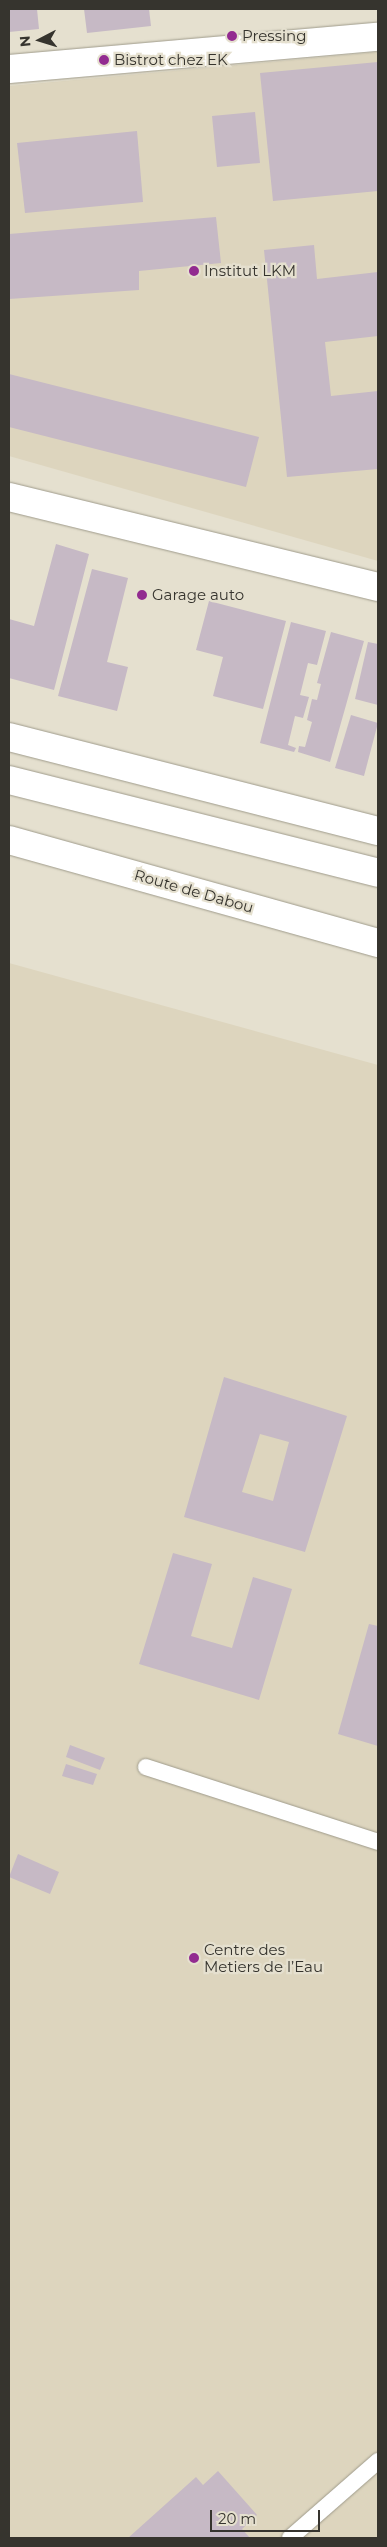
<!DOCTYPE html>
<html>
<head>
<meta charset="utf-8">
<style>
  body { margin:0 }
  #map { position:relative; width:387px; height:2547px; overflow:hidden; background:#e5e0cf; font-family:Montserrat,sans-serif }
  div>[style] { position:absolute }
  [style*='--x'] { left:calc(var(--x)*1px); top:calc(var(--y)*1px); width:calc(var(--w)*1px); rotate:calc(var(--a)*1deg) }
  .built>* { inset:0; background:#ddd5be }
  .building>* { inset:0; background:#c6b9c5 }
  .roads { filter:drop-shadow(0 0 1px #9f9b8b) drop-shadow(0 0 1px #9f9b8b) }
  .lane>* { height:16px; margin:-8px; padding:0 8px; transform-origin:8px; border-radius:8px; background:#fff }
  .street>* { height:28px; margin:-14px; padding:0 14px; transform-origin:14px; border-radius:14px; background:#fff }
  .secondary>* { height:28px; margin:-14px; padding:0 14px; transform-origin:14px; border-radius:14px; background:#fff }
  .primary>* { height:28px; margin:-14px; padding:0 14px; transform-origin:14px; border-radius:14px; background:#fff }
  .dots>* { width:14px; height:14px; translate:-50% -50%; box-sizing:border-box; border:2px solid #e5e0cf; border-radius:50% }
  span { translate:-50% -50%; white-space:nowrap; text-align:center; line-height:1.15; -webkit-text-stroke:4.5px #e5e0cf; paint-order:stroke }
  .poi-label { font-size:15px; color:#36342e }
  .left { translate:0 -50%; text-align:left }
  .street-label { font-size:15px; color:#36342e }
  .frame { position:absolute; inset:0; border:10px solid #36342e; pointer-events:none }
  .north { position:absolute; left:15px; top:15px; width:50px; height:50px; -webkit-text-stroke:4px #e5e0cf; paint-order:stroke; rotate:265deg; font-size:14px; font-weight:700; line-height:20px; text-align:center; color:#36342e }
  .north::after { content:''; display:block; margin:auto; width:18px; height:22px; background:#36342e; clip-path:polygon(50% 0,100% 100%,50% 72%,0 100%) }
  .scale { position:absolute; left:210px; top:2510px; width:110px; height:22px; box-sizing:border-box; border:2px solid #36342e; border-top:0; padding-left:6px; font-size:15px; line-height:18px; white-space:nowrap; color:#36342e; -webkit-text-stroke:4px #e5e0cf; paint-order:stroke }
</style>
</head>
<body>
<div id="map">
  <div class="built">
    <i style="clip-path:polygon(378px 52px,378px 561px,9px 456px,9px 86px)"></i>
    <i style="clip-path:polygon(9px 963px,378px 1065px,378px 2538px,9px 2538px)"></i>
  </div>
  <div class="building">
    <i style="clip-path:polygon(9px 9px,37px 9px,39px 29px,9px 32px)"></i>
    <i style="clip-path:polygon(84px 9px,149px 9px,151px 26px,87px 33px)"></i>
    <i style="clip-path:polygon(378px 62px,378px 191px,273px 201px,260px 73px)"></i>
    <i style="clip-path:polygon(255px 112px,260px 163px,217px 167px,212px 116px)"></i>
    <i style="clip-path:polygon(137px 131px,143px 202px,25px 213px,17px 143px)"></i>
    <i style="clip-path:polygon(216px 217px,221px 263px,139px 271px,139px 290px,9px 299px,9px 234px)"></i>
    <i style="clip-path:polygon(314px 245px,317px 279px,378px 272px,378px 336px,325px 342px,331px 396px,378px 391px,378px 469px,287px 477px,264px 250px)"></i>
    <i style="clip-path:polygon(9px 374px,259px 437px,246px 487px,9px 427px)"></i>
    <i style="clip-path:polygon(56px 544px,89px 554px,54px 690px,9px 678px,9px 619px,34px 626px)"></i>
    <i style="clip-path:polygon(92px 569px,128px 578px,107px 662px,128px 667px,117px 711px,58px 696px)"></i>
    <i style="clip-path:polygon(209px 601px,286px 621px,263px 709px,213px 696px,223px 657px,196px 650px)"></i>
    <i style="clip-path:polygon(291px 622px,326px 631px,317px 665px,308px 663px,300px 695px,309px 697px,303px 718px,295px 716px,288px 745px,296px 748px,294px 752px,260px 743px)"></i>
    <i style="clip-path:polygon(331px 632px,364px 641px,330px 762px,298px 752px,299px 746px,305px 747px,312px 722px,307px 720px,312px 699px,317px 700px,321px 684px,317px 683px)"></i>
    <i style="clip-path:polygon(368px 642px,378px 644px,378px 705px,355px 699px)"></i>
    <i style="clip-path:polygon(351px 715px,378px 723px,364px 776px,335px 768px)"></i>
    <i style="clip-path:polygon(evenodd,224px 1377px,347px 1416px,305px 1552px,184px 1517px,224px 1377px,260px 1434px,289px 1442px,273px 1501px,242px 1492px,260px 1434px)"></i>
    <i style="clip-path:polygon(173px 1553px,212px 1564px,191px 1636px,232px 1648px,253px 1577px,292px 1589px,259px 1700px,139px 1664px)"></i>
    <i style="clip-path:polygon(369px 1624px,378px 1626px,378px 1746px,338px 1734px)"></i>
    <i style="clip-path:polygon(70px 1745px,105px 1758px,100px 1770px,66px 1757px)"></i>
    <i style="clip-path:polygon(66px 1764px,97px 1774px,93px 1785px,62px 1776px)"></i>
    <i style="clip-path:polygon(18px 1854px,59px 1872px,50px 1894px,9px 1877px)"></i>
    <i style="clip-path:polygon(218px 2471px,257px 2515px,242px 2529px,250px 2538px,128px 2538px,196px 2477px,203px 2485px)"></i>
  </div>
  <div class="roads">
    <div class="lane">
      <i style="--x:146;--y:1767;--w:244;--a:17.9"></i>
      <i style="--x:290;--y:2538;--w:117;--a:-41.2"></i>
    </div>
    <div class="street">
      <i style="--x:9;--y:69;--w:370;--a:-5"></i>
      <i style="--x:9;--y:497;--w:380;--a:13.7"></i>
    </div>
    <div class="secondary">
      <i style="--x:9;--y:737;--w:381;--a:14.3"></i>
    </div>
    <div class="primary">
      <i style="--x:9;--y:780;--w:381;--a:14.1"></i>
      <i style="--x:9;--y:840;--w:383;--a:15.6"></i>
    </div>
  </div>
  <div class="dots">
    <i style="left:232px;top:36px;background:#922b90"></i>
    <i style="left:104px;top:60px;background:#922b90"></i>
    <i style="left:194px;top:271px;background:#922b90"></i>
    <i style="left:142px;top:595px;background:#922b90"></i>
    <i style="left:194px;top:1958px;background:#922b90"></i>
  </div>
  <div class="poi-label">
    <span class="left" style="left:242px;top:36px">Pressing</span>
    <span class="left" style="left:114px;top:60px">Bistrot chez EK</span>
    <span class="left" style="left:204px;top:271px">Institut LKM</span>
    <span class="left" style="left:152px;top:595px">Garage auto</span>
    <span class="left" style="left:204px;top:1958px">Centre des<br>Metiers de l’Eau</span>
  </div>
  <div class="street-label">
    <span style="left:194px;top:891px;rotate:16deg">Route de Dabou</span>
  </div>
  <div class="frame"></div>
  <div class="north">N</div>
  <div class="scale">20 m</div>
</div>
</body>
</html>
